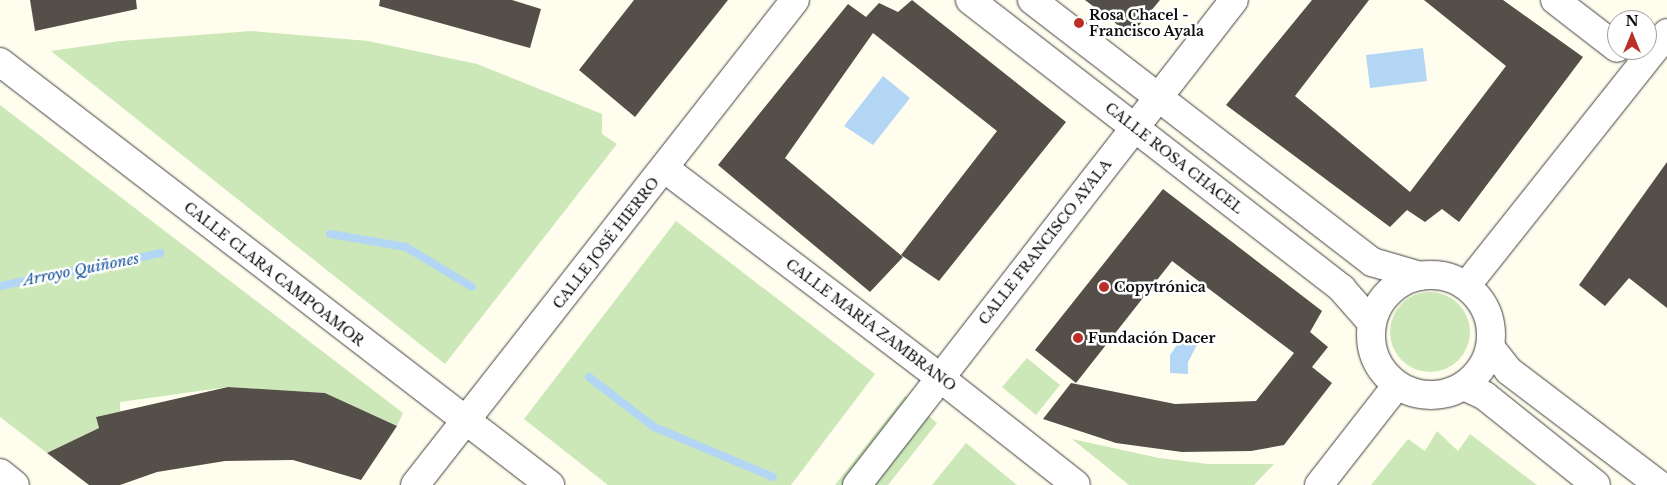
<!DOCTYPE html>
<html>
<head>
<meta charset="utf-8">
<style>
  body { margin:0 }
  #map { position:relative; width:1667px; height:485px; overflow:hidden; background:#fffded; font-family:"Libre Baskerville",serif }
  div>[style] { position:absolute }
  [style*='--x'] { left:calc(var(--x)*1px); top:calc(var(--y)*1px); width:calc(var(--w)*1px); rotate:calc(var(--a)*1deg) }
  .green>* { inset:0; background:#cce8b8 }
  .round { border-radius:50% }
  .water>* { inset:0; background:#b3d6f5 }
  .stream>* { height:8px; margin:-4px; padding:0 4px; transform-origin:4px; border-radius:4px; background:#b3d6f5 }
  .building>* { inset:0; background:#554f49 }
  .roads { filter:drop-shadow(0 0 1px #404040) drop-shadow(0 0 1px #404040) }
  .minor>* { height:28px; margin:-14px; padding:0 14px; transform-origin:14px; border-radius:14px; background:#fff }
  .minor>.ring { margin:-14px; padding:0; box-sizing:content-box; background:none; border:28px solid #fff; border-radius:50% }
  .dots>* { width:14px; height:14px; translate:-50% -50%; box-sizing:border-box; border:2px solid #fff; border-radius:50% }
  span { translate:-50% -50%; white-space:nowrap; text-align:center; line-height:1.15; -webkit-text-stroke:5px #fff; paint-order:stroke }
  .poi-label { font-size:14px; color:#0d0d0d; font-weight:700 }
  .left { translate:0 -50%; text-align:left }
  .street-label { font-size:14px; color:#0d0d0d }
  .water-label { font-size:15px; color:#19569c; font-style:italic }
  .north { position:absolute; left:1607px; top:10px; width:50px; height:50px; box-sizing:border-box; background:#fff; border:1px solid #9e9e9e; border-radius:50%; rotate:0deg; font-size:14px; font-weight:700; line-height:20px; text-align:center; color:#0d0d0d }
  .north::after { content:''; display:block; margin:auto; width:18px; height:22px; background:#ba2f28; clip-path:polygon(50% 0,100% 100%,50% 72%,0 100%) }
</style>
</head>
<body>
<div id="map">
  <div class="green">
    <i style="clip-path:polygon(251px 31px,368px 41px,477px 64px,602px 114px,602px 134px,617px 144px,445px 364px,51px 51px,120px 41px)"></i>
    <i style="clip-path:polygon(0 105px,403px 413px,397px 426px,325px 393px,228px 387px,120px 402px,120px 411px,96px 417px,99px 428px,47px 453px,0 417px)"></i>
    <i style="clip-path:polygon(676px 221px,875px 374px,791px 485px,608px 485px,524px 419px)"></i>
    <i class="round" style="left:1390px;top:292px;width:80px;height:80px"></i>
    <i style="clip-path:polygon(1027px 358px,1060px 385px,1036px 415px,1002px 387px)"></i>
    <i style="clip-path:polygon(905px 396px,937px 423px,888px 485px,835px 485px)"></i>
    <i style="clip-path:polygon(1437px 431px,1458px 451px,1470px 434px,1537px 485px,1371px 485px,1408px 439px,1425px 451px)"></i>
    <i style="clip-path:polygon(1072px 439px,1159px 458px,1208px 464px,1274px 464px,1254px 485px,1129px 485px)"></i>
    <i style="clip-path:polygon(966px 443px,1017px 485px,932px 485px)"></i>
  </div>
  <div class="water">
    <i style="clip-path:polygon(1423px 48px,1427px 81px,1370px 88px,1366px 55px)"></i>
    <i style="clip-path:polygon(883px 76px,910px 98px,873px 145px,844px 126px)"></i>
    <i style="clip-path:polygon(1184px 335px,1197px 345px,1188px 362px,1188px 374px,1170px 373px,1170px 355px)"></i>
  </div>
  <div class="stream">
    <i style="--x:330;--y:234;--w:77;--a:9.7"></i>
    <i style="--x:406;--y:247;--w:77;--a:31.2"></i>
    <i style="--x:0;--y:286;--w:164;--a:-11.6"></i>
    <i style="--x:589;--y:377;--w:82;--a:37.6"></i>
    <i style="--x:654;--y:427;--w:129;--a:22.8"></i>
  </div>
  <div class="building">
    <i style="clip-path:polygon(30px 0,136px 0,137px 9px,35px 31px)"></i>
    <i style="clip-path:polygon(380px 0,512px 0,541px 9px,530px 48px,379px 6px)"></i>
    <i style="clip-path:polygon(634px 0,728px 0,635px 117px,579px 70px)"></i>
    <i style="clip-path:polygon(912px 0,1066px 122px,939px 281px,901px 255px,997px 131px,873px 33px,785px 158px,903px 257px,870px 292px,718px 165px,848px 4px,866px 17px,879px 3px,898px 12px)"></i>
    <i style="clip-path:polygon(1085px 0,1160px 0,1131px 35px)"></i>
    <i style="clip-path:polygon(1312px 0,1369px 0,1295px 96px,1410px 192px,1506px 66px,1424px 0,1503px 0,1583px 57px,1459px 222px,1442px 209px,1425px 222px,1407px 210px,1390px 227px,1226px 105px)"></i>
    <i style="clip-path:polygon(1667px 162px,1667px 308px,1629px 278px,1605px 306px,1579px 285px)"></i>
    <i style="clip-path:polygon(1163px 189px,1322px 311px,1310px 332px,1328px 347px,1312px 367px,1332px 383px,1284px 445px,1251px 451px,1182px 452px,1116px 443px,1043px 419px,1071px 383px,1175px 404px,1256px 401px,1294px 353px,1172px 261px,1076px 383px,1035px 350px)"></i>
    <i style="clip-path:polygon(228px 387px,325px 393px,397px 426px,361px 480px,293px 460px,225px 461px,157px 472px,120px 485px,89px 485px,47px 453px,99px 428px,96px 417px)"></i>
  </div>
  <div class="roads">
    <div class="minor">
      <i style="--x:970;--y:0;--w:471;--a:37.8"></i>
      <i style="--x:1342;--y:289;--w:45;--a:48.6"></i>
      <i style="--x:1032;--y:0;--w:429;--a:37.6"></i>
      <i style="--x:1372;--y:262;--w:50;--a:16.3"></i>
      <i style="--x:1555;--y:0;--w:78;--a:37.7"></i>
      <i style="--x:0;--y:62;--w:694;--a:37.56"></i>
      <i style="--x:664;--y:168;--w:345;--a:37.2"></i>
      <i style="--x:939;--y:377;--w:174;--a:38.2"></i>
      <i class="ring" style="left:1371px;top:275px;width:92px;height:92px"></i>
      <i style="--x:1466;--y:286;--w:323;--a:-51.5"></i>
      <i style="--x:1491;--y:348;--w:29;--a:52"></i>
      <i style="--x:1509;--y:371;--w:188;--a:37.2"></i>
      <i style="--x:1464;--y:386;--w:23;--a:25"></i>
      <i style="--x:1485;--y:396;--w:142;--a:38.7"></i>
      <i style="--x:0;--y:473;--w:19;--a:39"></i>
      <i style="--x:415;--y:485;--w:616;--a:-51.92"></i>
      <i style="--x:857;--y:485;--w:614;--a:-52.14"></i>
      <i style="--x:1319;--y:485;--w:127;--a:-52"></i>
    </div>
  </div>
  <div class="dots">
    <i style="left:1079px;top:23px;background:#ba2f28"></i>
    <i style="left:1104px;top:287px;background:#ba2f28"></i>
    <i style="left:1078px;top:338px;background:#ba2f28"></i>
  </div>
  <div class="poi-label">
    <span class="left" style="left:1089px;top:23px">Rosa Chacel -<br>Francisco Ayala</span>
    <span class="left" style="left:1114px;top:287px">Copytrónica</span>
    <span class="left" style="left:1088px;top:338px">Fundación Dacer</span>
  </div>
  <div class="street-label">
    <span style="left:1174px;top:158px;rotate:38deg">CALLE ROSA CHACEL</span>
    <span style="left:1045px;top:242px;rotate:-52deg">CALLE FRANCISCO AYALA</span>
    <span style="left:606px;top:243px;rotate:-52deg">CALLE JOSÉ HIERRO</span>
    <span style="left:274px;top:274px;rotate:38deg">CALLE CLARA CAMPOAMOR</span>
    <span style="left:871px;top:325px;rotate:37deg">CALLE MARÍA ZAMBRANO</span>
  </div>
  <div class="water-label">
    <span style="left:81px;top:269px;rotate:-11deg">Arroyo Quiñones</span>
  </div>
  <div class="north">N</div>
</div>
</body>
</html>
